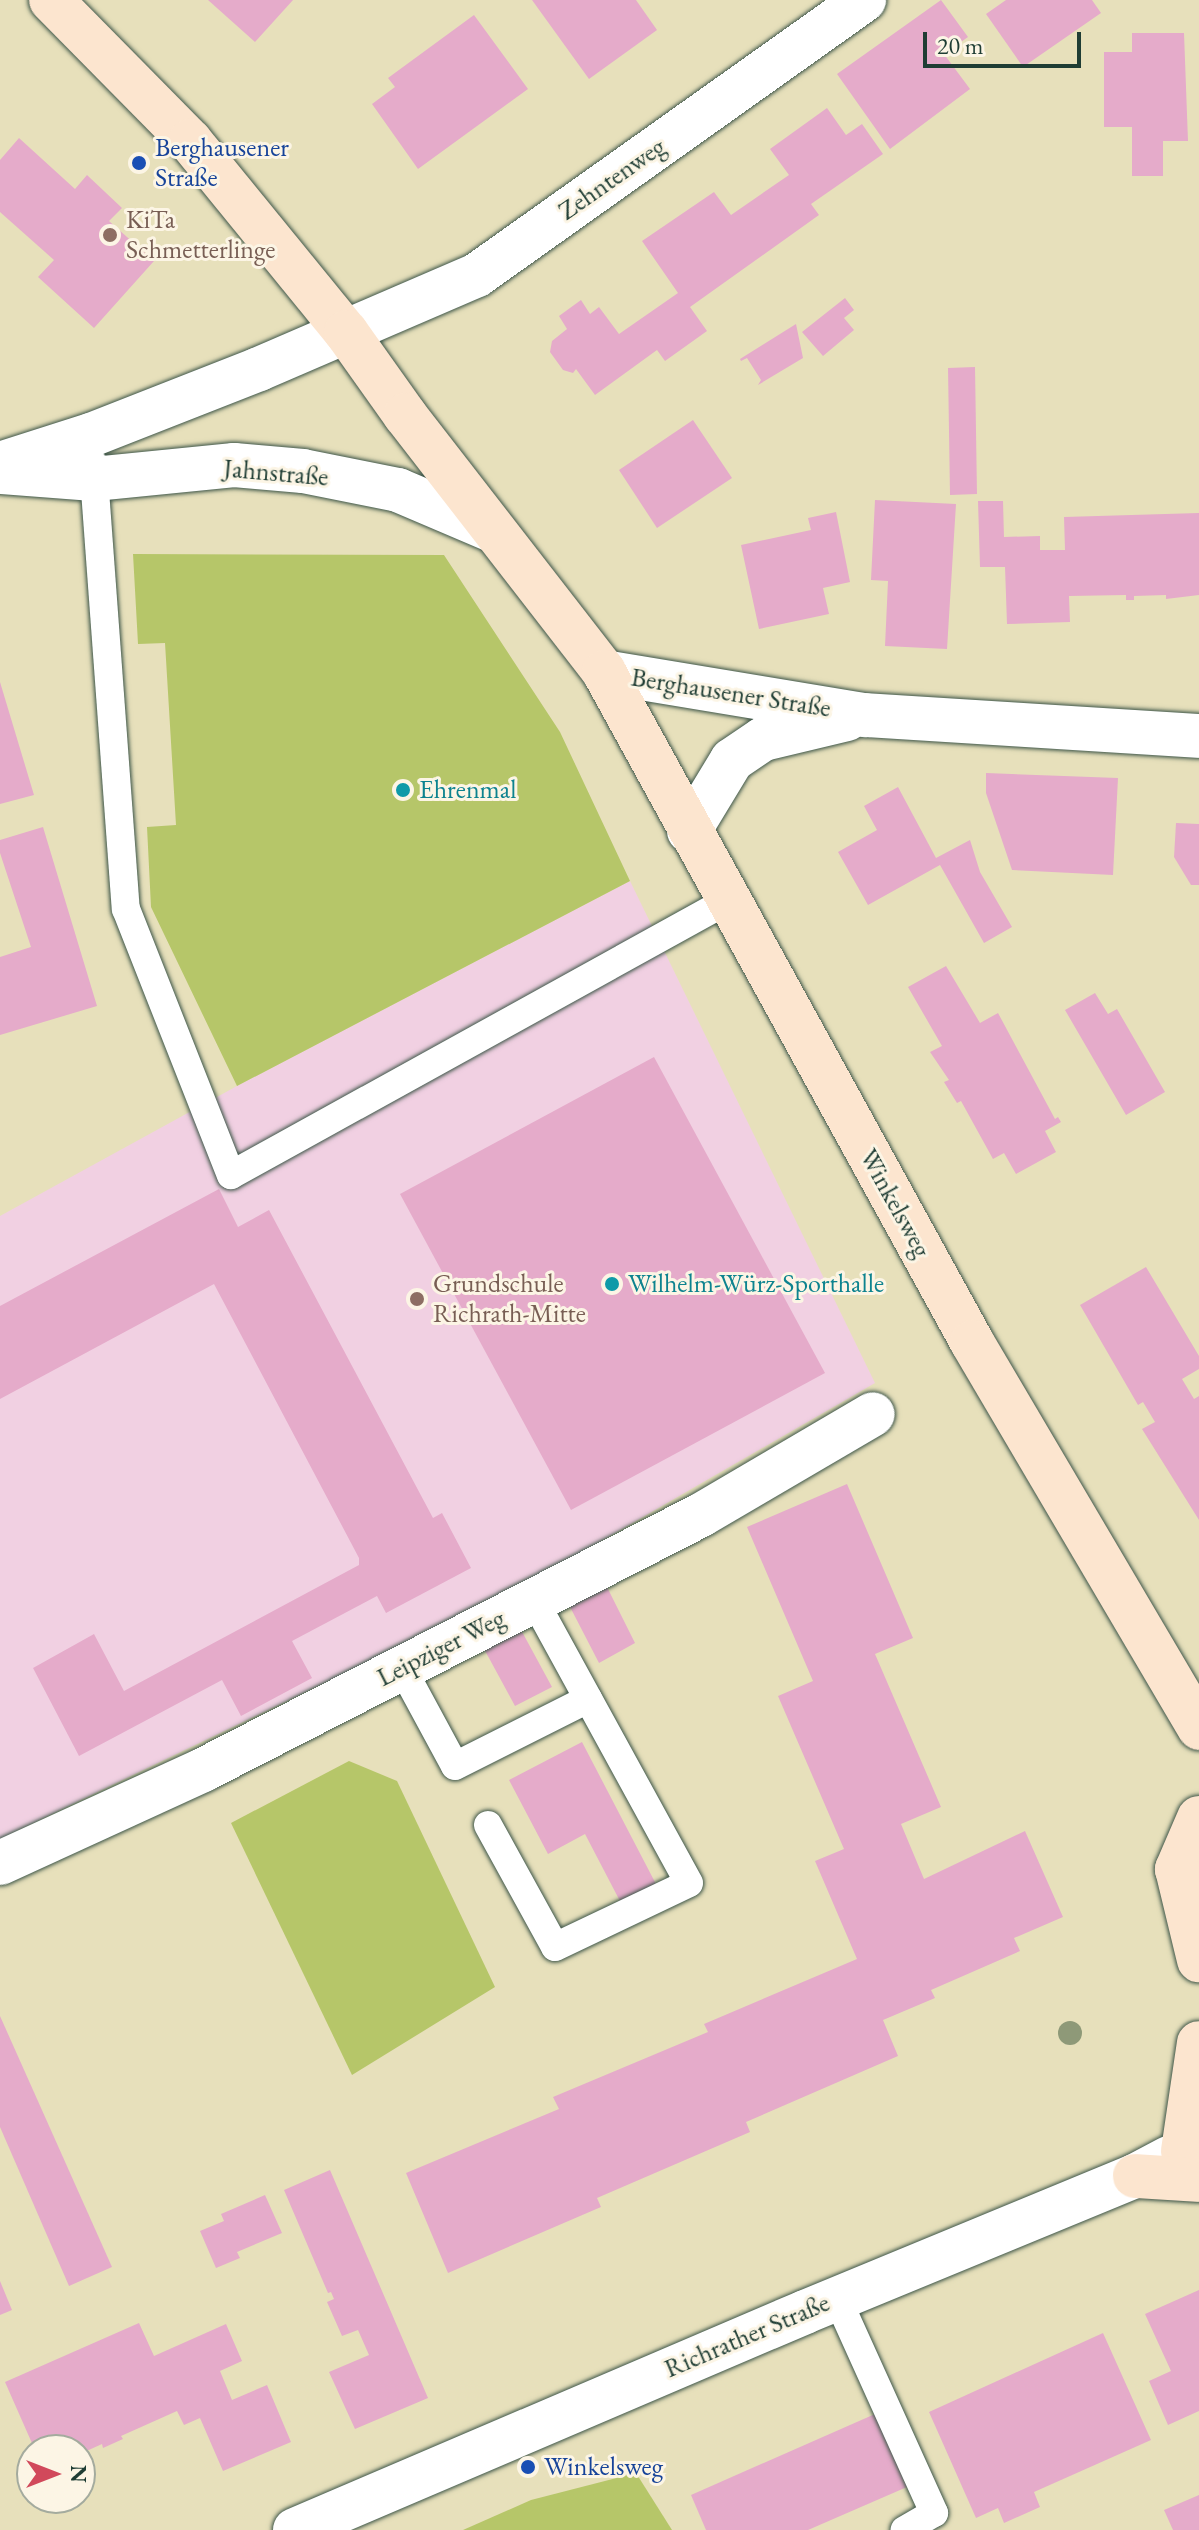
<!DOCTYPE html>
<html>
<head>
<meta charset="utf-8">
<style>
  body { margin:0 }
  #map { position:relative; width:1199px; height:2530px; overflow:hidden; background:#e7e0bb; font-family:"EB Garamond",serif }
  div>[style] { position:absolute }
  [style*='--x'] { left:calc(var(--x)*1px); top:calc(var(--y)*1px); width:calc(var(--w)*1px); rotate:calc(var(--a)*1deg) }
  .built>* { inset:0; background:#f1d0e2 }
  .green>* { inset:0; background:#b6c669 }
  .building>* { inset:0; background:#e5abca }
  .roads { filter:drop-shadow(0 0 2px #3d5548) drop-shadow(0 0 2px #3d5548) }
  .service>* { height:28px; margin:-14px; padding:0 14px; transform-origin:14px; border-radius:14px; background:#fff }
  .minor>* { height:44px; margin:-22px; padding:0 22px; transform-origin:22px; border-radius:22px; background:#fff }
  .tertiary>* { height:44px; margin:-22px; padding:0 22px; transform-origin:22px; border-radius:22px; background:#fff }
  .secondary>* { height:44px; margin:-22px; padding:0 22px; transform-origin:22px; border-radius:22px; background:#fce5cf }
  .trees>* { width:24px; height:24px; margin:-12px; border-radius:50%; background:#8e9978 }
  .dots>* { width:22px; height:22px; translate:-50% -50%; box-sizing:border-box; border:4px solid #fcf5e5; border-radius:50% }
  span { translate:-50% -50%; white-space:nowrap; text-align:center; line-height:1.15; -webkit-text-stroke:6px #fcf5e5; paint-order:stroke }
  .transit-label { font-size:26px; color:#164399 }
  .left { translate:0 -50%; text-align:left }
  .street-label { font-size:26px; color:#1f3d34 }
  .education-label { font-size:26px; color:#785e54 }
  .culture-label { font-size:26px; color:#0d838f }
  .north { position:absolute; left:16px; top:2434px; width:80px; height:80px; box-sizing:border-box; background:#fcf5e5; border:2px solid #a4ab9e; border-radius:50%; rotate:90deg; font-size:22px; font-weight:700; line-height:32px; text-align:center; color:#1f3d34 }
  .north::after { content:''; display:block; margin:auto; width:28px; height:36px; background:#d1495b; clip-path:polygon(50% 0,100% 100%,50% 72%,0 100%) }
  .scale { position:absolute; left:923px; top:32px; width:158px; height:36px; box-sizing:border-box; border:4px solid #1f3d34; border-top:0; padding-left:10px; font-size:24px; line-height:28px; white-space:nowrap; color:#1f3d34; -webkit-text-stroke:6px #fcf5e5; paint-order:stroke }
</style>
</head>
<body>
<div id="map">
  <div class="built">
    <i style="clip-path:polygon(630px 881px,875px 1383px,513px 1592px,0 1839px,0 1216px,237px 1086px)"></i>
  </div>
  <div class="green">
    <i style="clip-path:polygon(133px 554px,444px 555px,560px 732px,630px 881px,237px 1086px,151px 907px,147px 827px,176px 825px,165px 643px,138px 644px)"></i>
    <i style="clip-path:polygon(349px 1761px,397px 1781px,495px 1987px,352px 2075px,231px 1823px)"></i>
    <i style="clip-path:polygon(636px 2473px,672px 2530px,463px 2530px,531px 2500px)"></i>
  </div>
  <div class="building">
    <i style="clip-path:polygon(208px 0,293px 0,255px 42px)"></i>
    <i style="clip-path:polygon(532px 0,636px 0,657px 30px,589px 79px)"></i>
    <i style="clip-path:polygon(941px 0,968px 37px,944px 54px,970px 89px,890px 149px,837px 74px)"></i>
    <i style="clip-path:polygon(1006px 0,1092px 0,1101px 13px,1023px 67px,986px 14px)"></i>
    <i style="clip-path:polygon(474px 15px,528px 89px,418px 169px,372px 104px,395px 87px,388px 78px)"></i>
    <i style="clip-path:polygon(1132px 33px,1184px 33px,1188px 141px,1163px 141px,1163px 176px,1132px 176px,1132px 127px,1104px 127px,1104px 52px,1132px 52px)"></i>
    <i style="clip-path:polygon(827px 108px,846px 135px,862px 124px,883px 154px,811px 204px,819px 215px,690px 307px,707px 331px,665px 361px,657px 350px,595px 395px,576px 369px,573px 373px,563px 370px,550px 352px,552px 341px,567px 329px,559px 316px,581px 300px,590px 314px,599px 307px,619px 334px,678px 293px,642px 241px,714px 192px,731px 215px,789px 175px,770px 149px)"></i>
    <i style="clip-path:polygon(19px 138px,75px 189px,87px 175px,122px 208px,109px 221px,154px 261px,94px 328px,38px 277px,54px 260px,0 212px,0 160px)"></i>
    <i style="clip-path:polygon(845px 298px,854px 310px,844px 318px,854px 330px,823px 356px,802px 332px)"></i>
    <i style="clip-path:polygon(796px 324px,803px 358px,758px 385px,761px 380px,747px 358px,741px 361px,740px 359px)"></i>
    <i style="clip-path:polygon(975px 367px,977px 494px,950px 495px,948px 368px)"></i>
    <i style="clip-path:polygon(693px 420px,732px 478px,657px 528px,619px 470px)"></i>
    <i style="clip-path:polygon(875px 500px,956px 504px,947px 649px,885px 646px,888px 581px,871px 580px)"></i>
    <i style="clip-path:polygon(978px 501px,1003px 501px,1004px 537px,1040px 536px,1040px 550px,1065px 550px,1064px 517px,1199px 513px,1199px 595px,1166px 599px,1166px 595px,1134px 596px,1134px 600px,1126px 600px,1126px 595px,1069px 596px,1070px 622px,1007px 624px,1005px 567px,980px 567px)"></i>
    <i style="clip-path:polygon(836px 512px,850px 582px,823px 588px,829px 614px,759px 629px,741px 545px,811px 530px,808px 518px)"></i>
    <i style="clip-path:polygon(0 682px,34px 795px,0 804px)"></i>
    <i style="clip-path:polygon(986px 773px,1118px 778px,1113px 875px,1012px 870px,986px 793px)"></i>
    <i style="clip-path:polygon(898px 787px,936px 858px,970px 840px,980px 872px,1012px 927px,984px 943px,940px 865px,868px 905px,838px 852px,877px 830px,864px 806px)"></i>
    <i style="clip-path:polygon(1176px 823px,1199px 824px,1199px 885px,1191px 885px,1174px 857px)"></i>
    <i style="clip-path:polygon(43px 827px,97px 1006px,0 1035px,0 957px,31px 947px,0 853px,0 840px)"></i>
    <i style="clip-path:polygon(946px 966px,980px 1023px,998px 1013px,1055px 1119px,1058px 1117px,1061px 1122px,1045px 1131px,1056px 1152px,1016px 1174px,1004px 1153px,993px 1159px,961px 1101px,957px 1103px,944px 1082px,949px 1080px,930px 1052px,942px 1046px,908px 987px)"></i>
    <i style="clip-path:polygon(1095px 993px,1108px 1014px,1117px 1009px,1165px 1092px,1126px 1115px,1065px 1010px)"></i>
    <i style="clip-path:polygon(654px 1057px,825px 1373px,571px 1510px,400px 1194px)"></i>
    <i style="clip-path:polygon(219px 1189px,238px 1227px,269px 1210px,433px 1518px,442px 1513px,471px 1568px,386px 1613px,377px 1596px,292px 1641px,312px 1678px,241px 1716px,222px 1680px,79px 1756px,33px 1668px,94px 1634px,124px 1691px,359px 1565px,359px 1558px,214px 1284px,0 1399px,0 1306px)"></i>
    <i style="clip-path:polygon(1146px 1267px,1199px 1356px,1199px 1369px,1182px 1379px,1194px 1399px,1199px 1396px,1199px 1520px,1142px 1429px,1155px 1422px,1143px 1402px,1138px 1405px,1080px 1305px)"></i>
    <i style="clip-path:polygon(847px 1484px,913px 1638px,875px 1654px,941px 1807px,901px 1824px,924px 1879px,1025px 1831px,1063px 1917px,1014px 1938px,1020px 1951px,931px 1990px,935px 1998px,883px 2020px,898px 2056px,746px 2122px,750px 2132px,597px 2198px,601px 2207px,448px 2273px,406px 2173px,559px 2109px,553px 2097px,708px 2032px,704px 2024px,857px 1959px,815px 1861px,844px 1849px,778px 1696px,813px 1681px,747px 1527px)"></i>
    <i style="clip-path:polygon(605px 1583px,635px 1643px,599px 1663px,568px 1603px)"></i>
    <i style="clip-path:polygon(520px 1628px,552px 1687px,515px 1706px,483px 1647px)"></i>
    <i style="clip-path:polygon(582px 1742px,657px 1886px,622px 1905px,585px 1834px,548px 1854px,509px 1780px)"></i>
    <i style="clip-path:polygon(0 2016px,112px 2267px,69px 2286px,0 2127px)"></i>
    <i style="clip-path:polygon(330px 2170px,428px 2398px,355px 2429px,329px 2372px,369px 2355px,358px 2330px,342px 2336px,327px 2302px,334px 2299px,331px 2292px,328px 2293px,284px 2190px)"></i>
    <i style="clip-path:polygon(265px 2195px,282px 2233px,237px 2252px,240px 2258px,216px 2268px,200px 2231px,224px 2221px,221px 2214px)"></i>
    <i style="clip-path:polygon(0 2281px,12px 2310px,0 2315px)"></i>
    <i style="clip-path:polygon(1199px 2290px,1199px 2411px,1168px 2425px,1149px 2381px,1171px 2371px,1145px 2314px)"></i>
    <i style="clip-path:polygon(139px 2323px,154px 2356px,226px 2324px,242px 2361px,220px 2371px,232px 2400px,267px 2385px,291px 2442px,223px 2471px,200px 2418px,184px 2425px,177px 2411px,121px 2436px,123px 2439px,103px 2448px,102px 2444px,80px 2454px,80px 2450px,35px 2450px,5px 2382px)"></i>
    <i style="clip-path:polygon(1103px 2333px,1151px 2440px,1034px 2492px,1040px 2507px,1004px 2523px,998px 2508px,976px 2518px,929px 2412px)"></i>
    <i style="clip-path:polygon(875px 2414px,907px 2487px,808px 2530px,706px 2530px,691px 2495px)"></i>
    <i style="clip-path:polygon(1199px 2495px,1199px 2530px,1173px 2530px,1164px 2510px)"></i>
  </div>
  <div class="roads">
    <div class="service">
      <i style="--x:93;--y:463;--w:447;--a:85.8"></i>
      <i style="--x:126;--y:909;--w:286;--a:68.5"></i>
      <i style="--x:231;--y:1175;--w:567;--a:-28.92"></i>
      <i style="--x:402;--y:1668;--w:111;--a:61.6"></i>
      <i style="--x:455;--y:1766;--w:149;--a:-26.7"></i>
      <i style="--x:488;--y:1825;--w:139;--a:61.2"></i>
      <i style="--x:555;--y:1947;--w:148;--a:-25.5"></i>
      <i style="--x:689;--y:1883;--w:323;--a:-118.7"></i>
      <i style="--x:837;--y:2298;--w:236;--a:65.7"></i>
      <i style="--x:934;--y:2513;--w:34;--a:150"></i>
    </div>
    <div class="minor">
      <i style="--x:0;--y:464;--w:96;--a:-17.7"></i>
      <i style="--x:91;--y:435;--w:180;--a:-21.4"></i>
      <i style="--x:259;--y:369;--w:237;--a:-23.3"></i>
      <i style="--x:477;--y:275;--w:475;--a:-35.4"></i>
      <i style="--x:2;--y:472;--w:92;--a:4.4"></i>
      <i style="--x:94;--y:479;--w:141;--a:-5.7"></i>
      <i style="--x:234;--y:465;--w:69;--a:5"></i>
      <i style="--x:303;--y:471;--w:97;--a:11.3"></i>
      <i style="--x:398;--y:490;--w:104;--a:23.1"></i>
      <i style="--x:604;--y:672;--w:265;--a:9.4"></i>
      <i style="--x:865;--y:715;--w:335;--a:3.6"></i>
      <i style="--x:689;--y:831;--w:83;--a:-58.8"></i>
      <i style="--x:732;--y:760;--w:37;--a:-34"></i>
      <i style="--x:763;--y:739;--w:86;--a:-13.4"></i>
      <i style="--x:0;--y:1863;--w:223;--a:-24.6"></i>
      <i style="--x:203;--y:1770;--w:559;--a:-27.11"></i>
      <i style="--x:701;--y:1515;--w:199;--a:-30.4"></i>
    </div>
    <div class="tertiary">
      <i style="--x:295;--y:2530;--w:555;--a:-23.14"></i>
      <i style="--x:805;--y:2312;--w:357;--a:-22.4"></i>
      <i style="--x:1135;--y:2176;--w:38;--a:-28"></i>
    </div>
    <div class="secondary">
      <i style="--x:51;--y:0;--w:198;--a:45.4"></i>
      <i style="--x:190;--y:141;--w:247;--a:50.8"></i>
      <i style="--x:346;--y:332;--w:102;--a:54.6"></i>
      <i style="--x:405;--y:415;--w:325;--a:52.2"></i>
      <i style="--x:604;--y:672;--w:764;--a:61.22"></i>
      <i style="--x:972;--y:1342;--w:448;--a:59.5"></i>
      <i style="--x:1199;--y:1818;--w:56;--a:113.3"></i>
      <i style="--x:1177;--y:1869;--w:94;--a:76.4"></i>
      <i style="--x:1183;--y:2151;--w:109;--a:-81.6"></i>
      <i style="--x:1135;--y:2176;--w:64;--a:3.6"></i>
    </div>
  </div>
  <div class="trees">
    <i style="left:1070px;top:2033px"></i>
  </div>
  <div class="dots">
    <i style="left:139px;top:163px;background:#1a4fb4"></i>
    <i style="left:110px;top:235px;background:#8d6e63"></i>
    <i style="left:403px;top:790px;background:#0f9aa8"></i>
    <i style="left:612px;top:1284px;background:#0f9aa8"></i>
    <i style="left:417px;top:1299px;background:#8d6e63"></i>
    <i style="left:528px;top:2467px;background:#1a4fb4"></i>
  </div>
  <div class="transit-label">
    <span class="left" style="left:155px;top:163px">Berghausener<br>Straße</span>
    <span class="left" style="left:544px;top:2467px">Winkelsweg</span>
  </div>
  <div class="street-label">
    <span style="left:612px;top:179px;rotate:-35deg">Zehntenweg</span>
    <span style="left:276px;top:473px;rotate:5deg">Jahnstraße</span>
    <span style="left:731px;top:693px;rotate:9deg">Berghausener Straße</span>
    <span style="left:895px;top:1203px;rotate:61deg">Winkelsweg</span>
    <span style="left:441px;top:1648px;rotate:-27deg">Leipziger Weg</span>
    <span style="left:747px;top:2336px;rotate:-23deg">Richrather Straße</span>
  </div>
  <div class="education-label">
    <span class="left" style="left:126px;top:235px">KiTa<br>Schmetterlinge</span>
    <span class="left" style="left:433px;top:1299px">Grundschule<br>Richrath-Mitte</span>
  </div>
  <div class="culture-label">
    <span class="left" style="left:419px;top:790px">Ehrenmal</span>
    <span class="left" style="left:628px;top:1284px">Wilhelm-Würz-Sporthalle</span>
  </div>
  <div class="north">N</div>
  <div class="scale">20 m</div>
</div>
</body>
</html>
